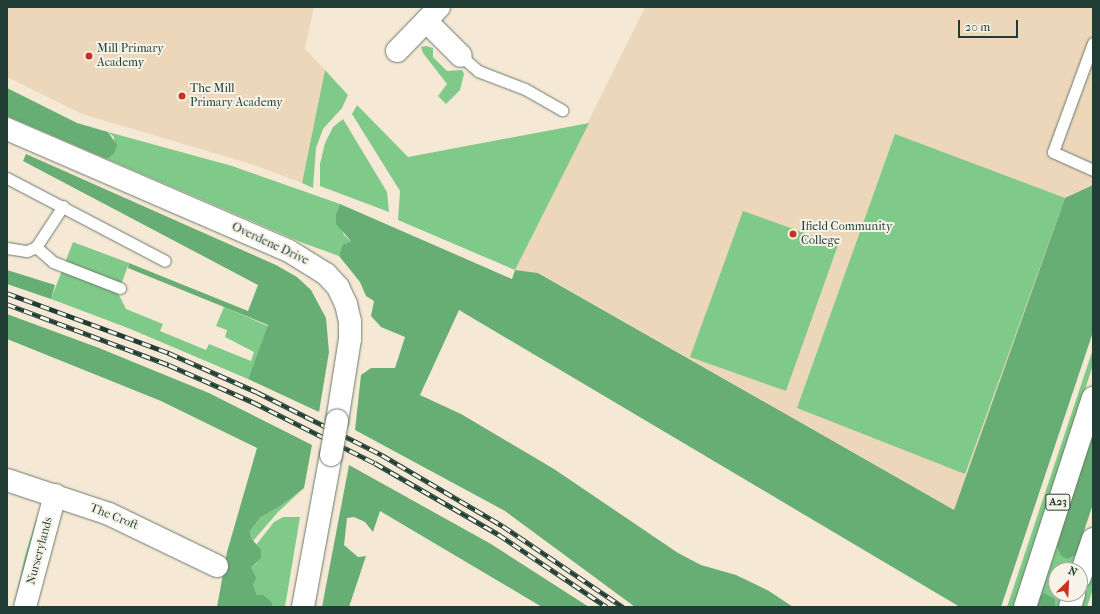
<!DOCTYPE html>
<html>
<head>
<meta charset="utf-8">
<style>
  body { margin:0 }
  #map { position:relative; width:1100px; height:614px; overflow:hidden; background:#f5e9d5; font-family:"IM FELL French Canon",serif }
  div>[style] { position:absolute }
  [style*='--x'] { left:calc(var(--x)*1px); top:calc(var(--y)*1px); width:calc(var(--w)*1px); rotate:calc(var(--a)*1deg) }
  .built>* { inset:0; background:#ecd7ba }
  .green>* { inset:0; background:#7fca88 }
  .forest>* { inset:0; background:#67ae74 }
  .roads { filter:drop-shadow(0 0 1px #6a796c) drop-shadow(0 0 1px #6a796c) }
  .service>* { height:11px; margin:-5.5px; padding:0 5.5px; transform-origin:5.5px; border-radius:5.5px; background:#fff }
  .minor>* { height:22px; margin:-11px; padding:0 11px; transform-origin:11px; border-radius:11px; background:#fff }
  .tertiary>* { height:22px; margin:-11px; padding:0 11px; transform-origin:11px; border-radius:11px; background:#fff }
  .primary>* { height:22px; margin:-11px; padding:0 11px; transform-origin:11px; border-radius:11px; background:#fff }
  .rail>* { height:4.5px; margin-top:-2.25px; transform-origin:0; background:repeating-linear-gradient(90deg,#f7f3e8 0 9px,#1f3d34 0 18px); box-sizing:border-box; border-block:1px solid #1f3d34 }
  .bridges { filter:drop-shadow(0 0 1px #6a796c) drop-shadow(0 0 1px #6a796c) }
  .tertiary-bridge>* { height:22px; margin:-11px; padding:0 11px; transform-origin:11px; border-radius:11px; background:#fff }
  .dots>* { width:11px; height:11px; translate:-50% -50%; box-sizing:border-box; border:2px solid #f7f3e8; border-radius:50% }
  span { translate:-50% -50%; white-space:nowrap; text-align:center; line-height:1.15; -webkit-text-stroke:4px #f7f3e8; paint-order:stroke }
  .shield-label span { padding:1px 3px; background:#f7f3e8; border:1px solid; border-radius:3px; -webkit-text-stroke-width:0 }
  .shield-label { font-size:11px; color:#1f3d34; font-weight:700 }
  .poi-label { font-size:12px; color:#1f3d34 }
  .left { translate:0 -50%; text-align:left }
  .street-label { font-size:12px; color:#1f3d34 }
  .frame { position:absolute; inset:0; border:8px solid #1f3d34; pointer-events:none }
  .north { position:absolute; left:1048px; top:562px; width:40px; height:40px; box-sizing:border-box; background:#f7f3e8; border:1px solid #a1aaa0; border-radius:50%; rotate:24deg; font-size:11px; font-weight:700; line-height:16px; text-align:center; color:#1f3d34 }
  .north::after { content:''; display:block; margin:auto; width:14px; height:18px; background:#c8321e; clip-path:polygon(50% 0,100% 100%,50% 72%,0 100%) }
  .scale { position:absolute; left:958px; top:20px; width:60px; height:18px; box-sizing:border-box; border:2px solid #1f3d34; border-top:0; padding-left:5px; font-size:12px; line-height:14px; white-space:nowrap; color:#1f3d34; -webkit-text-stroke:3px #f7f3e8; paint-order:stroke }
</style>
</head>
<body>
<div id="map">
  <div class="built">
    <i style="clip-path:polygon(7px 7px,314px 7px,305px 49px,325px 70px,302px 183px,251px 164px,82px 114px,7px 77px)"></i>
    <i style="clip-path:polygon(645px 7px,1093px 7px,1093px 185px,1065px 199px,954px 510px,539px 273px,515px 270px)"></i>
  </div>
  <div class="green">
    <i style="clip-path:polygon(426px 46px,433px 48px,433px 57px,447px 71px,462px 70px,464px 74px,460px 90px,446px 104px,438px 96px,447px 84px,423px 53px,421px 47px)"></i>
    <i style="clip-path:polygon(325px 70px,348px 95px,342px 108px,323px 129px,316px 148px,313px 188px,302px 183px)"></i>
    <i style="clip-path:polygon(357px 105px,408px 157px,589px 123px,515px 270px,398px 220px,400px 191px,352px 114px)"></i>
    <i style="clip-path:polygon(343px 119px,387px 192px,389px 212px,320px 186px,320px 164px,325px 143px,333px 127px)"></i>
    <i style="clip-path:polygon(108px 132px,232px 166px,340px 204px,336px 214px,344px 235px,351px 241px,342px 245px,339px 256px,303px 243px,107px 159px,114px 154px,114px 137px)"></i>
    <i style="clip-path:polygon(895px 134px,1065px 198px,965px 474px,797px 408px)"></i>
    <i style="clip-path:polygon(743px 211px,838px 245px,786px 391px,690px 357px)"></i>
    <i style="clip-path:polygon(73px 242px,129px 263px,118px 293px,126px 309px,163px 324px,160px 331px,206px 350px,209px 344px,251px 361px,254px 352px,225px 337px,227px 330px,216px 326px,224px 307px,268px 326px,248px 379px,128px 328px,51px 299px)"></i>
    <i style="clip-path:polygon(1093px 349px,1093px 365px,1014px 607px,1007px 607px)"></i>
    <i style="clip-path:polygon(304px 488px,278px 512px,253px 541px,250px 531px,261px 517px,279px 507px)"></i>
    <i style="clip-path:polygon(283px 517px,300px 517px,285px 607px,273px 607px,272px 602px,264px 595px,257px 595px,253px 584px,251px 568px,257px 563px,260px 550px,256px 545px,274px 522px)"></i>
    <i style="clip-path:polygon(39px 519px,20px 601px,15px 601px,25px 556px,36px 520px)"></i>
    <i style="clip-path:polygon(1056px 544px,1068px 559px,1076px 555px,1071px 570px,1056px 570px,1056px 594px,1063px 594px,1059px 607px,1055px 607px,1055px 599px,1037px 599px)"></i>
    <i style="clip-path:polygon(1093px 568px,1093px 589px,1087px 607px,1081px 607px)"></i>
  </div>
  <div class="forest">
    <i style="clip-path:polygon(7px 88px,77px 123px,108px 132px,117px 145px,114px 154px,107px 159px,7px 116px)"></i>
    <i style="clip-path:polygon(26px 154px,276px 265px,297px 277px,311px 290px,326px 318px,329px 352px,319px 412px,248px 379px,268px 325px,128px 268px,129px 263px,248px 311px,258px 285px,23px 161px)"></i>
    <i style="clip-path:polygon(1093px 185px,1093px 332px,1001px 607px,960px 607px,459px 310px,420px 395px,461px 414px,554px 469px,678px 553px,701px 565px,736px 575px,769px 591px,793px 607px,635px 607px,505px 511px,355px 430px,361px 375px,371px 368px,395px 368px,405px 337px,381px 327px,371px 316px,374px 301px,366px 296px,360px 282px,339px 256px,342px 245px,351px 241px,336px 224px,336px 214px,340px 204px,512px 279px,515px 270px,538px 273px,954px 510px,1065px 198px)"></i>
    <i style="clip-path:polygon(7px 270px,55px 285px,51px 299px,7px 284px)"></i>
    <i style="clip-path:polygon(7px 314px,99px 348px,209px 393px,312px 445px,304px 488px,279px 507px,261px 517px,250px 531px,252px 539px,261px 550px,261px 558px,251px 568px,256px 578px,253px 584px,257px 595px,264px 595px,272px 602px,273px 607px,217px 607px,227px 552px,257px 448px,161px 401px,7px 339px)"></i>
    <i style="clip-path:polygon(1093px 429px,1093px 504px,1076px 555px,1068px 559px,1061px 556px,1056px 544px)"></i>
    <i style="clip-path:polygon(349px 465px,491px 544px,589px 607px,542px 607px,380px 511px,373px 532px,365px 522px,354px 517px,347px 518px,344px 545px,358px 557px,366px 556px,349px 607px,322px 607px)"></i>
    <i style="clip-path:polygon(1044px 593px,1055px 599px,1055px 607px,1035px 607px,1037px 599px)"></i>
  </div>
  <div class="roads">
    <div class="service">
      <i style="--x:1093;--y:43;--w:116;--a:110.2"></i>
      <i style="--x:1053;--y:152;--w:44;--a:24.2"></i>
      <i style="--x:461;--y:56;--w:23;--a:41"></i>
      <i style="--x:478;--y:71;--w:50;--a:21"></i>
      <i style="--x:525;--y:89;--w:43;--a:29.6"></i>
      <i style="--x:7;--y:178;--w:178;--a:27.7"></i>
      <i style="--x:36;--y:247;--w:23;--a:41"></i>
      <i style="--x:53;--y:262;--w:72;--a:21.2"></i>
      <i style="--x:7;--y:248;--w:20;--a:9"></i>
      <i style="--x:27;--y:251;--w:10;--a:-24"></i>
      <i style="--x:36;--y:247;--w:49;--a:-56.6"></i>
    </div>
    <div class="minor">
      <i style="--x:439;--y:7;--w:19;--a:133"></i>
      <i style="--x:426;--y:21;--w:49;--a:45"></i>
      <i style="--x:397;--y:51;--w:42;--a:-46"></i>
      <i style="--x:7;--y:480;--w:108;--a:18.4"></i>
      <i style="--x:109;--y:514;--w:120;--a:25.7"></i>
      <i style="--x:25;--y:607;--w:116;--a:-75"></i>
    </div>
    <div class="tertiary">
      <i style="--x:7;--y:129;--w:307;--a:23.4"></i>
      <i style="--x:289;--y:251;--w:44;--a:31.9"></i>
      <i style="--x:326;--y:274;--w:18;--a:47"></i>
      <i style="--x:338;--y:287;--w:19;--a:65"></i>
      <i style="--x:346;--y:304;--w:18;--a:77"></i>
      <i style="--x:350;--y:322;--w:17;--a:90"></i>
      <i style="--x:350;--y:339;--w:83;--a:99"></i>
      <i style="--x:303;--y:607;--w:155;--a:-79.6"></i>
    </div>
    <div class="primary">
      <i style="--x:1080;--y:577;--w:40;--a:-71.1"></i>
      <i style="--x:1025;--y:607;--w:220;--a:-72"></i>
      <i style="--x:1070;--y:607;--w:14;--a:-73"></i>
    </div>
  </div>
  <div class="rail">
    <i style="--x:7;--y:293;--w:173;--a:20.3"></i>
    <i style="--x:169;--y:353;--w:96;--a:23.9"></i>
    <i style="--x:257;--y:392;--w:140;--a:26.7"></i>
    <i style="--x:382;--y:455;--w:140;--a:30.4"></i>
    <i style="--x:503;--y:526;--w:145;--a:34"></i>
    <i style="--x:7;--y:304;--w:173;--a:20.6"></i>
    <i style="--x:169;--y:365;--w:92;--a:23.8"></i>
    <i style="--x:253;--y:402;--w:136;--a:26.6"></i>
    <i style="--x:375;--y:463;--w:142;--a:30"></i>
    <i style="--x:498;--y:534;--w:131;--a:33.8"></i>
  </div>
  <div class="bridges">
    <div class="tertiary-bridge">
      <i style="--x:331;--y:455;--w:35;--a:-80"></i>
    </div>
  </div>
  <div class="dots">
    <i style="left:89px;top:56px;background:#c8321e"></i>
    <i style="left:182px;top:96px;background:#c8321e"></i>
    <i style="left:793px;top:234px;background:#c8321e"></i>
  </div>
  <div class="shield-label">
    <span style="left:1058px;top:502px">A23</span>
  </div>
  <div class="poi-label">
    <span class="left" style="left:97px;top:56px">Mill Primary<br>Academy</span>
    <span class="left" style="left:190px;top:96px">The Mill<br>Primary Academy</span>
    <span class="left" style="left:801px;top:234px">Ifield Community<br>College</span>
  </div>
  <div class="street-label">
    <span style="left:270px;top:244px;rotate:25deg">Overdene Drive</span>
    <span style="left:114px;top:517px;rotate:22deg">The Croft</span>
    <span style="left:40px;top:551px;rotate:-75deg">Nurserylands</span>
  </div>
  <div class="frame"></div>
  <div class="north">N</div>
  <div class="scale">20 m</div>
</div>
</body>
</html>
